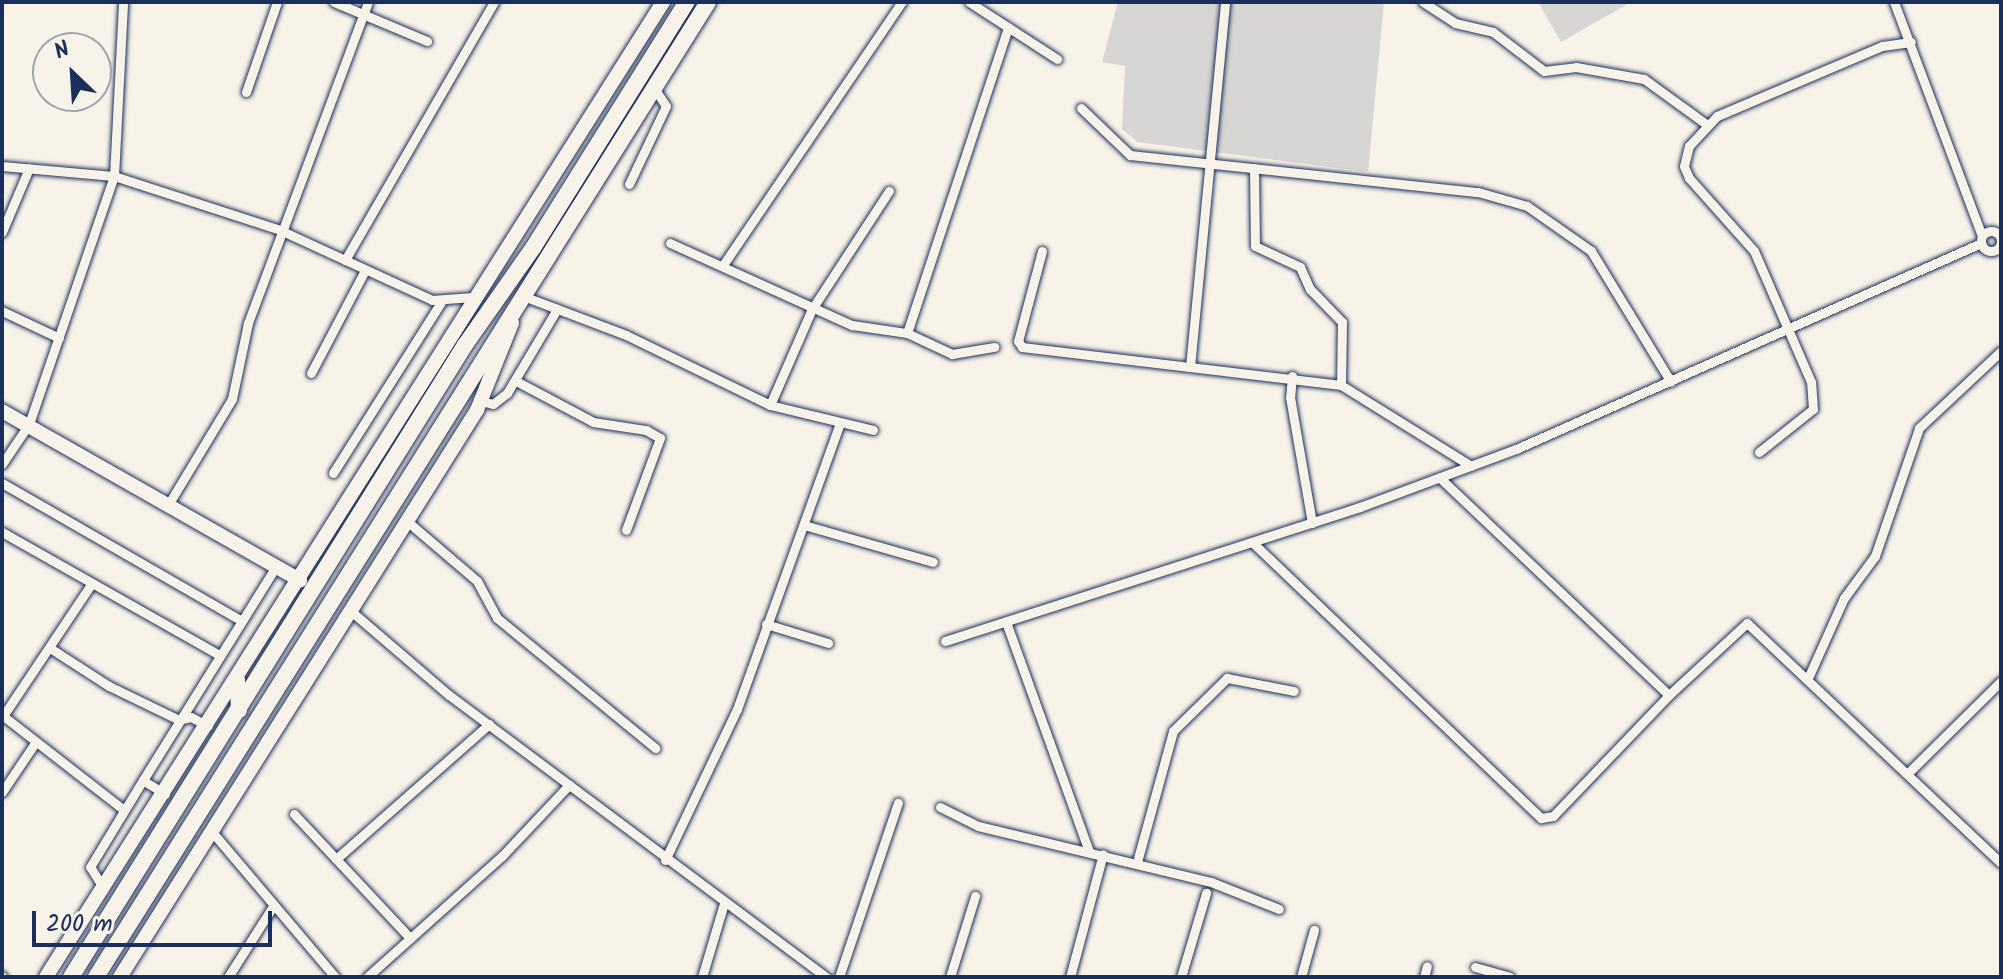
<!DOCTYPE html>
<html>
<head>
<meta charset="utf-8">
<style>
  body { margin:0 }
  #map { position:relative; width:2003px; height:979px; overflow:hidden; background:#f7f3e8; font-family:Kalam,sans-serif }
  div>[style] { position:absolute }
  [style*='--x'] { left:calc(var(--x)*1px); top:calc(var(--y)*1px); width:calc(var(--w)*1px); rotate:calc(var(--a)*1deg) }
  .green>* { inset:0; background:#d7d6d4 }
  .roads { filter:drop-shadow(0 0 2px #1b2f5e) drop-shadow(0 0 2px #1b2f5e) }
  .street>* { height:9px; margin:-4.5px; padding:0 4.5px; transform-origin:4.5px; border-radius:4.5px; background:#f7f3e8 }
  .street>.ring { margin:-4.5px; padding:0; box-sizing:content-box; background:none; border:9px solid #f7f3e8; border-radius:50% }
  .secondary>* { height:14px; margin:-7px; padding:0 7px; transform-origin:7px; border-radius:7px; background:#f7f3e8 }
  .highway>* { height:16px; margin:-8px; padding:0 8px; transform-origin:8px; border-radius:8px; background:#f7f3e8 }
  span { translate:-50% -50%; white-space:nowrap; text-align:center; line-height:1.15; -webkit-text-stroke:6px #f7f3e8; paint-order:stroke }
  .frame { position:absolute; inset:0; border:4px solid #1b2f5e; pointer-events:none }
  .north { position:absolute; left:32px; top:32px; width:80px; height:80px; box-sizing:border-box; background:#f7f3e8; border:2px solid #9fa5b1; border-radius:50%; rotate:335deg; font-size:22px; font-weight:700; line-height:32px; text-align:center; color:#1b2f5e }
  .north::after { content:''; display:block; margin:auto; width:28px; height:36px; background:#1b2f5e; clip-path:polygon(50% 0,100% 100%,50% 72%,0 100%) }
  .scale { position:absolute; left:32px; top:911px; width:240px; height:36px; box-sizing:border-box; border:4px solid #1b2f5e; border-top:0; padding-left:10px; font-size:24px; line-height:28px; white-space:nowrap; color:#1b2f5e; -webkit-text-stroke:6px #f7f3e8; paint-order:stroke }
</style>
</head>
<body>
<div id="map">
  <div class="green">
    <i style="clip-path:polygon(1118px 2px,1384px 2px,1368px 172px,1137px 142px,1122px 129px,1125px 66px,1102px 62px)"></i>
    <i style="clip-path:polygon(1538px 2px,1631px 2px,1561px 42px)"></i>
  </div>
  <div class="roads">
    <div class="street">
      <i style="--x:334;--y:2;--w:101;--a:22.8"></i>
      <i style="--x:969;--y:2;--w:105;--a:32.9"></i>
      <i style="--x:1423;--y:2;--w:38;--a:33"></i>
      <i style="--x:1455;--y:23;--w:39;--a:13"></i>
      <i style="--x:1493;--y:32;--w:64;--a:37.4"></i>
      <i style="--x:1544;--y:71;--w:32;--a:-7"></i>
      <i style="--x:1576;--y:67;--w:69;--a:10"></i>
      <i style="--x:1644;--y:79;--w:77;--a:36"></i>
      <i style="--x:1894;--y:2;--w:250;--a:69.4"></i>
      <i style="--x:246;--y:92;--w:95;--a:-71"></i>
      <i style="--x:1081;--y:108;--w:68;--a:43.8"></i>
      <i style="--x:1130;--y:155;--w:350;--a:6.1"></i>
      <i style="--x:1478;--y:192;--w:51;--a:15.9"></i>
      <i style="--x:1527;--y:206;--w:78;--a:35.1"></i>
      <i style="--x:1591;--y:251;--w:153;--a:58.6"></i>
      <i style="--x:2;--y:166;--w:112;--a:5.1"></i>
      <i style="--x:114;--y:176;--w:175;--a:18"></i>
      <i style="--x:280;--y:230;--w:167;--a:24.7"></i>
      <i style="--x:432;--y:300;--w:41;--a:-4.2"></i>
      <i style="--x:1254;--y:168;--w:78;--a:89.3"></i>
      <i style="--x:1255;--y:246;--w:50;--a:25"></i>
      <i style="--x:1300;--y:267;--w:24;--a:66"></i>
      <i style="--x:1310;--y:289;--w:46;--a:45.9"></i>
      <i style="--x:1342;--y:322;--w:63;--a:90.9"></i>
      <i style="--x:629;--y:184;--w:86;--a:-64.6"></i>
      <i style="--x:666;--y:106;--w:22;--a:-124"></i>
      <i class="ring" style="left:1981px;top:231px;width:11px;height:11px"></i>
      <i style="--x:2;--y:232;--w:69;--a:-67.1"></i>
      <i style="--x:670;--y:243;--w:200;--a:24.3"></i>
      <i style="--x:852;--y:325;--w:56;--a:8.3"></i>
      <i style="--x:907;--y:333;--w:50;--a:25"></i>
      <i style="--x:952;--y:354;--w:43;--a:-9.5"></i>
      <i style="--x:1042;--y:251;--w:93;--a:104.9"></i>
      <i style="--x:1018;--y:341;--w:7;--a:56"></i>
      <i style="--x:1022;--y:347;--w:321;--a:6.8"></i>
      <i style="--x:1341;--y:385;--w:153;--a:31.9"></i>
      <i style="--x:345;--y:260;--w:298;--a:-60"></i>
      <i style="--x:723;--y:265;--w:318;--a:-55.8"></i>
      <i style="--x:523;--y:296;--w:110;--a:20.7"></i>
      <i style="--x:626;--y:335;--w:160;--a:25.9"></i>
      <i style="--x:770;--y:405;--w:106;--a:13.6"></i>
      <i style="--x:2;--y:311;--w:63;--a:25.3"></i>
      <i style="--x:907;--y:333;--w:322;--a:-71.7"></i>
      <i style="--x:1190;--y:367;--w:367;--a:-84.5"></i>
      <i style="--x:311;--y:373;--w:116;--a:-62.3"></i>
      <i style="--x:1292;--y:376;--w:21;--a:95"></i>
      <i style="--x:1290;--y:397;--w:128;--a:80.1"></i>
      <i style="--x:516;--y:381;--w:87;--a:28"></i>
      <i style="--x:593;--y:422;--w:54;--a:8.6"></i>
      <i style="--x:646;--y:430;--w:16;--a:30"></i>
      <i style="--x:660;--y:438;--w:98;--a:110.3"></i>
      <i style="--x:481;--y:401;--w:12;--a:14"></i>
      <i style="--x:493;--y:404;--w:18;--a:-38"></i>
      <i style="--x:507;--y:393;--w:98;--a:-59.2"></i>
      <i style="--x:770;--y:405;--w:105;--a:-66.4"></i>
      <i style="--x:812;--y:309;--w:141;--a:-56.9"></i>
      <i style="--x:1759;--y:452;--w:69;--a:-38.5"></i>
      <i style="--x:1813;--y:409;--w:27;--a:-94"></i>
      <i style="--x:1811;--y:382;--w:143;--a:-113.5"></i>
      <i style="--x:1754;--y:251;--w:98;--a:-131.7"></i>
      <i style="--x:1689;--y:178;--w:13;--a:-113"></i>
      <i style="--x:1684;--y:166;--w:21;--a:-76"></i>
      <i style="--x:1689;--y:146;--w:41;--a:-47"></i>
      <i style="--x:1717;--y:116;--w:179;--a:-23"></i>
      <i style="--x:1882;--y:46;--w:29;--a:-8"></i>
      <i style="--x:2;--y:464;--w:48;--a:-56"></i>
      <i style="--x:29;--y:424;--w:262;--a:-71.1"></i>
      <i style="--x:114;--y:176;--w:174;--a:-87"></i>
      <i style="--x:333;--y:473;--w:202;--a:-57.7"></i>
      <i style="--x:1440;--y:478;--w:315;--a:43.5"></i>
      <i style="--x:2;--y:483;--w:275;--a:29.9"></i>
      <i style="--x:168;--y:505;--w:124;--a:-58.9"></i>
      <i style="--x:232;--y:399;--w:78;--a:-78.1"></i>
      <i style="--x:248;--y:323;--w:343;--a:-69.5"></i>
      <i style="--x:408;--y:522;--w:91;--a:40.5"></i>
      <i style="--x:477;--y:581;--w:42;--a:61.6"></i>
      <i style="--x:497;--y:618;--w:205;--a:39.4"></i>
      <i style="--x:804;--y:525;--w:134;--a:16"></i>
      <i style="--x:2;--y:532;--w:249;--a:29.5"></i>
      <i style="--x:1252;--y:542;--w:400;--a:43.7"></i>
      <i style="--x:1541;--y:818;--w:12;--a:-9"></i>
      <i style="--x:1553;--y:816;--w:168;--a:-46.2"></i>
      <i style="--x:1669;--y:695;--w:106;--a:-42.7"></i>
      <i style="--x:1747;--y:623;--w:349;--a:43.4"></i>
      <i style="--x:352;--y:612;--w:128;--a:40.6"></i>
      <i style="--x:449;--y:695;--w:471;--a:36.8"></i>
      <i style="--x:1006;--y:622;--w:244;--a:70.1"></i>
      <i style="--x:766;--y:624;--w:65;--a:17"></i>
      <i style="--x:945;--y:641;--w:436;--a:-17.9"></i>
      <i style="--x:1360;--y:507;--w:166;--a:-20.4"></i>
      <i style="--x:1516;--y:449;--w:509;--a:-23.89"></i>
      <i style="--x:50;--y:648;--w:70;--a:32.8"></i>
      <i style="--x:109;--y:686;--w:78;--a:25.9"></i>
      <i style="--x:179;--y:720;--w:12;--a:-14"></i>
      <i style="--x:191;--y:717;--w:19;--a:28"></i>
      <i style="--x:1808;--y:678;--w:88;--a:-65.8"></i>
      <i style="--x:1844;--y:598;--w:52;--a:-53.6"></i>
      <i style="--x:1875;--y:556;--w:135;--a:-71"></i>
      <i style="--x:1919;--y:428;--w:112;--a:-43.2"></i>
      <i style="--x:2;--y:715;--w:155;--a:37.9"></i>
      <i style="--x:3;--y:716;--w:156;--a:-56.2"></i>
      <i style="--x:1908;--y:773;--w:131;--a:-44.7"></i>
      <i style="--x:2;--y:792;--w:59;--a:-56"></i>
      <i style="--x:165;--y:794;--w:26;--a:-148"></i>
      <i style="--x:143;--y:780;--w:252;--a:-58.1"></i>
      <i style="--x:940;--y:807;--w:42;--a:26.6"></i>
      <i style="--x:978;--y:826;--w:240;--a:13.5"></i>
      <i style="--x:1211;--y:882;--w:73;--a:21.7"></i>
      <i style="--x:294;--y:814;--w:170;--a:46.9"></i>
      <i style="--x:213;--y:833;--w:189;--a:49.7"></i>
      <i style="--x:336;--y:859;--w:204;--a:-41.4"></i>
      <i style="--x:665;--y:860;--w:167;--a:-64.5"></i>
      <i style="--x:737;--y:709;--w:304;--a:-70.2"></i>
      <i style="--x:1137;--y:862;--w:136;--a:-74.6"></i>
      <i style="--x:1173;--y:731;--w:76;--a:-44.5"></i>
      <i style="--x:1227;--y:678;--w:68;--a:11"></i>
      <i style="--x:104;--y:889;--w:26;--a:-122"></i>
      <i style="--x:90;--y:867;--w:102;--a:-58.7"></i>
      <i style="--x:1475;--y:967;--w:36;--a:16"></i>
      <i style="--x:2;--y:976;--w:1;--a:45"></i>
      <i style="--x:228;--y:977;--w:84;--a:-57.6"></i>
      <i style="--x:367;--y:977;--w:181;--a:-41.9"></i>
      <i style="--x:502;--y:856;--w:98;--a:-46.7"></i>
      <i style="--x:702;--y:977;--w:77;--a:-73.4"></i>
      <i style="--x:839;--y:977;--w:184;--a:-71.3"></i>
      <i style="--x:950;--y:977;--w:85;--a:-72.8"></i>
      <i style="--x:1070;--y:977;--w:127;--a:-75"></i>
      <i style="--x:1181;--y:977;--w:88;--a:-73.4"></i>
      <i style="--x:1301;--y:977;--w:49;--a:-74.5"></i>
      <i style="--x:1424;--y:977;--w:11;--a:-75"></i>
    </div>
    <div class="secondary">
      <i style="--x:2;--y:411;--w:343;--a:29.6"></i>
      <i style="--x:46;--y:977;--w:1154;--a:-57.67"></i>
      <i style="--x:120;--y:977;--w:670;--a:-57.8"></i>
      <i style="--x:477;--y:410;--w:94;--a:-68.1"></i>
    </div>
    <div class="highway">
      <i style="--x:237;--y:679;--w:31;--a:86"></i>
      <i style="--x:71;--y:977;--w:745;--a:-58.06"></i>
      <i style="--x:465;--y:345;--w:118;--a:-55"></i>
      <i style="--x:533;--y:248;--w:290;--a:-58"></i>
      <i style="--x:96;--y:977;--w:1151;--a:-57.88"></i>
    </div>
  </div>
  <div class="frame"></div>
  <div class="north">N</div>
  <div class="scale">200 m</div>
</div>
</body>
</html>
